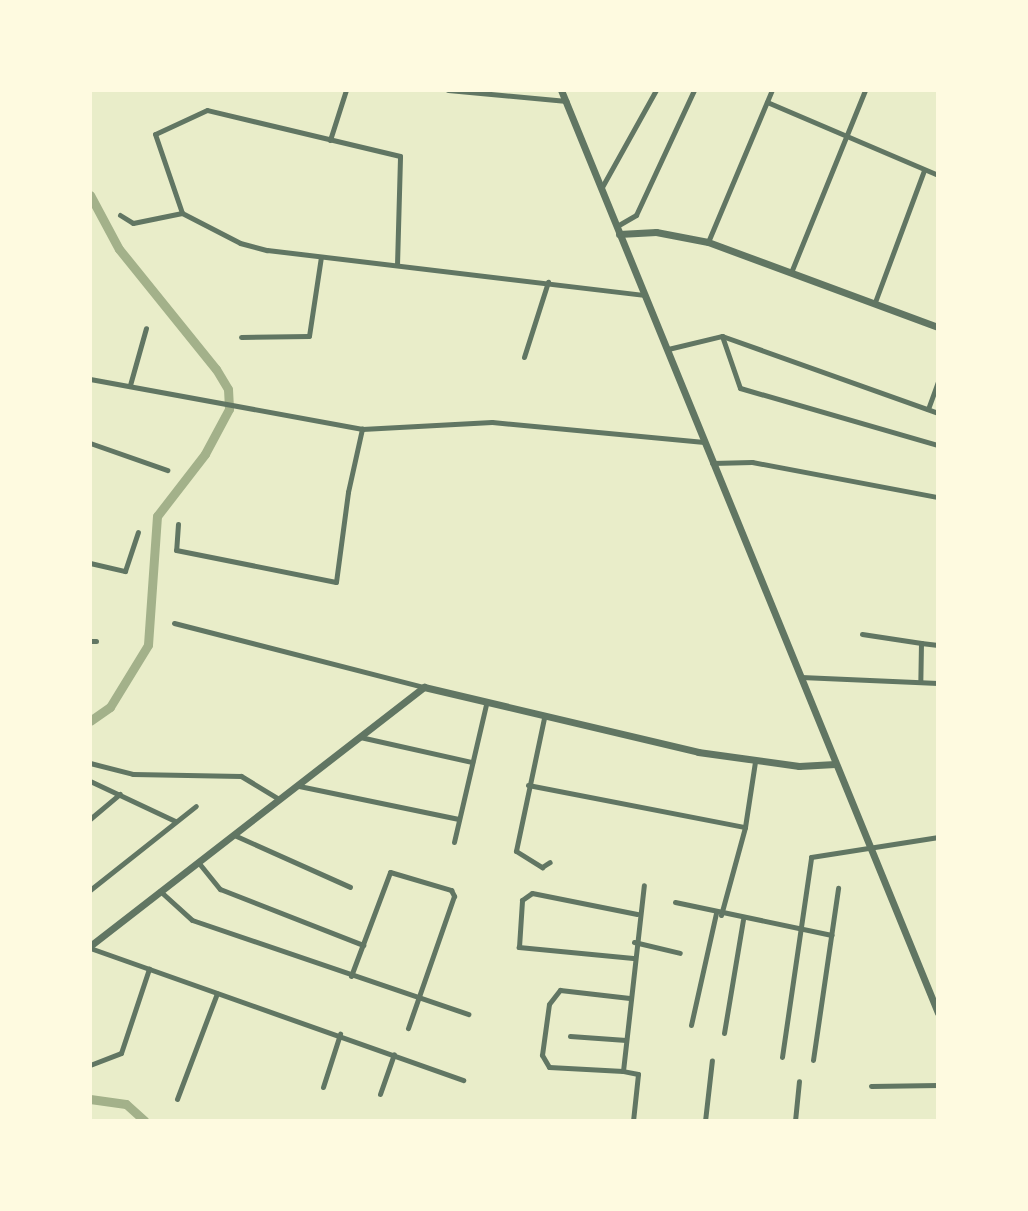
<!DOCTYPE html>
<html>
<head>
<meta charset="utf-8">
<style>
  body { margin:0 }
  #map { position:relative; width:1028px; height:1211px; overflow:hidden; background:#e9edc9; font-family:"Zilla Slab",serif }
  div>[style] { position:absolute }
  [style*='--x'] { left:calc(var(--x)*1px); top:calc(var(--y)*1px); width:calc(var(--w)*1px); rotate:calc(var(--a)*1deg) }
  .canal>* { height:9px; margin:-4.5px; padding:0 4.5px; transform-origin:4.5px; border-radius:4.5px; background:#a3b18a }
  .minor>* { height:5px; margin:-2.5px; padding:0 2.5px; transform-origin:2.5px; border-radius:2.5px; background:#617663 }
  .tertiary>* { height:7px; margin:-3.5px; padding:0 3.5px; transform-origin:3.5px; border-radius:3.5px; background:#617663 }
  span { translate:-50% -50%; white-space:nowrap; text-align:center; line-height:1.15; -webkit-text-stroke:8px #fefae0; paint-order:stroke }
  .frame { position:absolute; inset:0; border:92px solid #fefae0; pointer-events:none }
</style>
</head>
<body>
<div id="map">
  <div class="canal">
    <i style="--x:90;--y:195;--w:61;--a:61.8"></i>
    <i style="--x:119;--y:249;--w:154;--a:51.1"></i>
    <i style="--x:216;--y:369;--w:23;--a:59"></i>
    <i style="--x:228;--y:389;--w:20;--a:87"></i>
    <i style="--x:229;--y:409;--w:51;--a:118.1"></i>
    <i style="--x:205;--y:454;--w:78;--a:127.7"></i>
    <i style="--x:157;--y:516;--w:129;--a:94"></i>
    <i style="--x:148;--y:645;--w:73;--a:121.5"></i>
    <i style="--x:110;--y:707;--w:24;--a:145"></i>
    <i style="--x:90;--y:1099;--w:36;--a:8"></i>
    <i style="--x:126;--y:1104;--w:25;--a:42"></i>
  </div>
  <div class="minor">
    <i style="--x:448;--y:90;--w:119;--a:5.3"></i>
    <i style="--x:767;--y:102;--w:186;--a:23.1"></i>
    <i style="--x:330;--y:140;--w:52;--a:-72.3"></i>
    <i style="--x:602;--y:187;--w:111;--a:-60.9"></i>
    <i style="--x:120;--y:215;--w:15;--a:32"></i>
    <i style="--x:133;--y:223;--w:50;--a:-11.5"></i>
    <i style="--x:617;--y:226;--w:22;--a:-30"></i>
    <i style="--x:636;--y:215;--w:138;--a:-65.1"></i>
    <i style="--x:708;--y:242;--w:165;--a:-67.2"></i>
    <i style="--x:397;--y:265;--w:109;--a:-88.4"></i>
    <i style="--x:400;--y:156;--w:198;--a:-166.6"></i>
    <i style="--x:207;--y:110;--w:57;--a:155.2"></i>
    <i style="--x:155;--y:134;--w:83;--a:71.1"></i>
    <i style="--x:182;--y:213;--w:65;--a:27.3"></i>
    <i style="--x:240;--y:243;--w:28;--a:15"></i>
    <i style="--x:267;--y:250;--w:381;--a:6.8"></i>
    <i style="--x:792;--y:270;--w:194;--a:-67.9"></i>
    <i style="--x:875;--y:302;--w:141;--a:-69.6"></i>
    <i style="--x:722;--y:336;--w:55;--a:70.9"></i>
    <i style="--x:740;--y:388;--w:206;--a:16.1"></i>
    <i style="--x:241;--y:337;--w:68;--a:-0.8"></i>
    <i style="--x:309;--y:336;--w:80;--a:-81.4"></i>
    <i style="--x:668;--y:349;--w:56;--a:-13.5"></i>
    <i style="--x:722;--y:336;--w:229;--a:19.6"></i>
    <i style="--x:524;--y:357;--w:79;--a:-72.3"></i>
    <i style="--x:90;--y:379;--w:277;--a:10.4"></i>
    <i style="--x:362;--y:429;--w:130;--a:-3.1"></i>
    <i style="--x:492;--y:422;--w:213;--a:5.4"></i>
    <i style="--x:130;--y:385;--w:59;--a:-74.3"></i>
    <i style="--x:928;--y:409;--w:30;--a:-70"></i>
    <i style="--x:90;--y:443;--w:82;--a:19.3"></i>
    <i style="--x:712;--y:463;--w:40;--a:-1.4"></i>
    <i style="--x:752;--y:462;--w:189;--a:10.7"></i>
    <i style="--x:178;--y:524;--w:26;--a:94"></i>
    <i style="--x:176;--y:550;--w:163;--a:11.3"></i>
    <i style="--x:336;--y:582;--w:91;--a:-82.4"></i>
    <i style="--x:348;--y:492;--w:65;--a:-77.5"></i>
    <i style="--x:90;--y:563;--w:36;--a:13"></i>
    <i style="--x:125;--y:571;--w:41;--a:-71.6"></i>
    <i style="--x:174;--y:623;--w:258;--a:14.4"></i>
    <i style="--x:862;--y:634;--w:60;--a:8.7"></i>
    <i style="--x:921;--y:643;--w:39;--a:91"></i>
    <i style="--x:90;--y:641;--w:6;--a:0"></i>
    <i style="--x:921;--y:643;--w:17;--a:7"></i>
    <i style="--x:801;--y:677;--w:137;--a:2.5"></i>
    <i style="--x:544;--y:718;--w:136;--a:101.9"></i>
    <i style="--x:516;--y:851;--w:31;--a:32"></i>
    <i style="--x:542;--y:867;--w:9;--a:-32"></i>
    <i style="--x:360;--y:737;--w:115;--a:12.6"></i>
    <i style="--x:90;--y:763;--w:44;--a:14.3"></i>
    <i style="--x:133;--y:774;--w:108;--a:1.1"></i>
    <i style="--x:241;--y:776;--w:44;--a:31.2"></i>
    <i style="--x:90;--y:781;--w:94;--a:25.2"></i>
    <i style="--x:528;--y:785;--w:221;--a:11"></i>
    <i style="--x:745;--y:827;--w:66;--a:-81.3"></i>
    <i style="--x:299;--y:786;--w:163;--a:11.7"></i>
    <i style="--x:90;--y:819;--w:39;--a:-40"></i>
    <i style="--x:234;--y:835;--w:127;--a:24.1"></i>
    <i style="--x:454;--y:842;--w:142;--a:-76.9"></i>
    <i style="--x:198;--y:862;--w:35;--a:51"></i>
    <i style="--x:220;--y:889;--w:154;--a:21.4"></i>
    <i style="--x:90;--y:890;--w:135;--a:-38.4"></i>
    <i style="--x:160;--y:891;--w:43;--a:42.2"></i>
    <i style="--x:192;--y:920;--w:292;--a:18.8"></i>
    <i style="--x:675;--y:902;--w:160;--a:11.9"></i>
    <i style="--x:721;--y:915;--w:91;--a:-74.7"></i>
    <i style="--x:634;--y:942;--w:47;--a:13.4"></i>
    <i style="--x:90;--y:948;--w:396;--a:19.5"></i>
    <i style="--x:633;--y:958;--w:115;--a:-174.5"></i>
    <i style="--x:519;--y:947;--w:47;--a:-86.3"></i>
    <i style="--x:522;--y:900;--w:12;--a:-35"></i>
    <i style="--x:532;--y:893;--w:107;--a:11.3"></i>
    <i style="--x:351;--y:976;--w:111;--a:-69.4"></i>
    <i style="--x:390;--y:872;--w:64;--a:16.4"></i>
    <i style="--x:451;--y:890;--w:7;--a:63"></i>
    <i style="--x:454;--y:896;--w:140;--a:109.2"></i>
    <i style="--x:691;--y:1025;--w:115;--a:-77.4"></i>
    <i style="--x:724;--y:1033;--w:115;--a:-80.5"></i>
    <i style="--x:570;--y:1036;--w:56;--a:4.1"></i>
    <i style="--x:782;--y:1057;--w:202;--a:-81.7"></i>
    <i style="--x:811;--y:857;--w:129;--a:-8.9"></i>
    <i style="--x:813;--y:1060;--w:174;--a:-81.7"></i>
    <i style="--x:90;--y:1065;--w:33;--a:-21"></i>
    <i style="--x:121;--y:1053;--w:89;--a:-71.6"></i>
    <i style="--x:623;--y:1071;--w:74;--a:-176.9"></i>
    <i style="--x:549;--y:1067;--w:14;--a:-120"></i>
    <i style="--x:542;--y:1055;--w:51;--a:-82.2"></i>
    <i style="--x:549;--y:1004;--w:18;--a:-52"></i>
    <i style="--x:560;--y:990;--w:70;--a:6.5"></i>
    <i style="--x:871;--y:1086;--w:67;--a:-0.9"></i>
    <i style="--x:323;--y:1087;--w:56;--a:-72.2"></i>
    <i style="--x:380;--y:1094;--w:42;--a:-70.7"></i>
    <i style="--x:177;--y:1099;--w:113;--a:-69.3"></i>
    <i style="--x:633;--y:1121;--w:47;--a:-83.9"></i>
    <i style="--x:638;--y:1074;--w:15;--a:-169"></i>
    <i style="--x:623;--y:1071;--w:187;--a:-83.6"></i>
    <i style="--x:705;--y:1121;--w:61;--a:-83.5"></i>
    <i style="--x:795;--y:1121;--w:40;--a:-84.3"></i>
  </div>
  <div class="tertiary">
    <i style="--x:561;--y:90;--w:997;--a:67.78"></i>
    <i style="--x:619;--y:234;--w:37;--a:-3"></i>
    <i style="--x:656;--y:232;--w:53;--a:10.9"></i>
    <i style="--x:708;--y:242;--w:245;--a:20.3"></i>
    <i style="--x:90;--y:946;--w:423;--a:-37.8"></i>
    <i style="--x:424;--y:687;--w:282;--a:13.3"></i>
    <i style="--x:698;--y:752;--w:102;--a:7.9"></i>
    <i style="--x:799;--y:766;--w:36;--a:-3"></i>
  </div>
  <div class="frame"></div>
</div>
</body>
</html>
